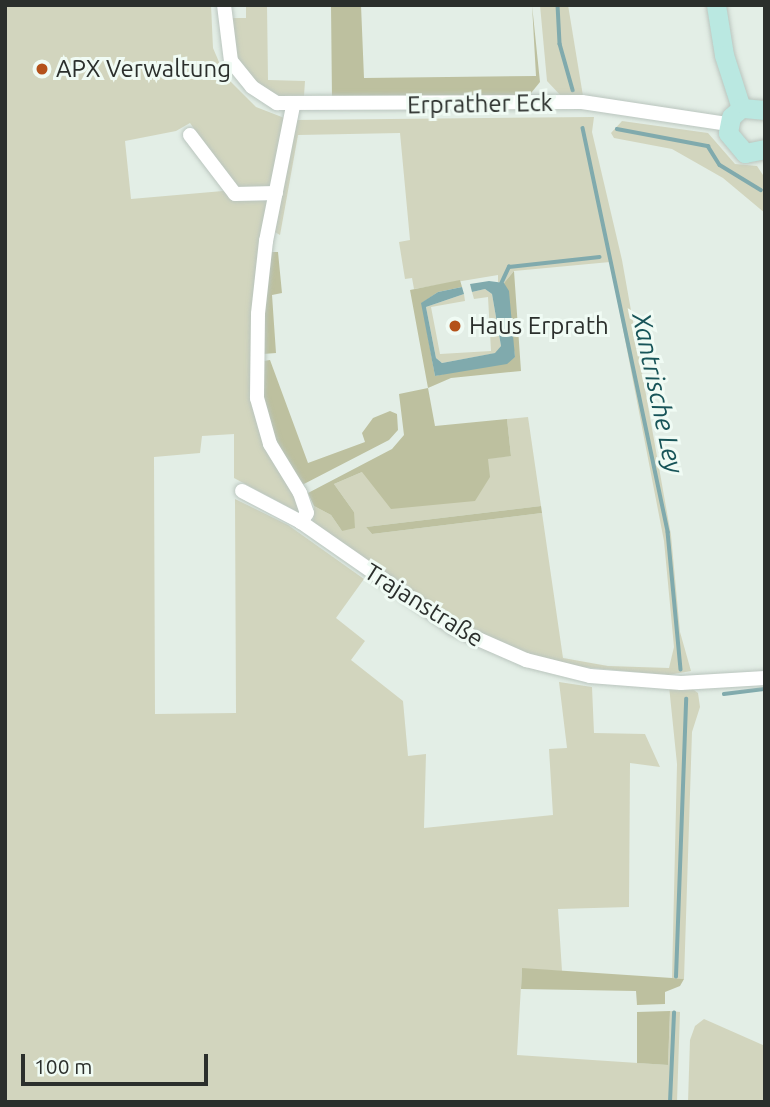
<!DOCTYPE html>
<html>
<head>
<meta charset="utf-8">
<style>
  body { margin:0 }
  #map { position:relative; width:770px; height:1107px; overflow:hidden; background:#e3eee6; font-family:Ubuntu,sans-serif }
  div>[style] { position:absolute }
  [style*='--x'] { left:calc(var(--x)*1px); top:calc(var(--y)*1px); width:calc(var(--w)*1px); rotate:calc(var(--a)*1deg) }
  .green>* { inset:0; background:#d2d5be }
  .forest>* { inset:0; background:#bdc09f }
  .water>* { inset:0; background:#80aaad }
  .stream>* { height:3.5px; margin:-1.75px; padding:0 1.75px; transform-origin:1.75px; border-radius:1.75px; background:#80aaad }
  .roads { filter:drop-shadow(0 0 2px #bac5be) drop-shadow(0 0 2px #bac5be) }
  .street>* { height:14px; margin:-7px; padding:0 7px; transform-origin:7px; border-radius:7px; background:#fff }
  .secondary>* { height:19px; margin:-9.5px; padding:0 9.5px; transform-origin:9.5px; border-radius:9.5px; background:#bae8e1 }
  .dots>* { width:19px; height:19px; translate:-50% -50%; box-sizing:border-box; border:4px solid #f0fbf4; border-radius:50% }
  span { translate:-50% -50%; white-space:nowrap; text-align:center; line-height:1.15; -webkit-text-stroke:6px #f0fbf4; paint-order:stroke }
  .poi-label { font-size:24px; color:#2b2f2c }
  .left { translate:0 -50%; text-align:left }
  .street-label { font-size:24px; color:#2b2f2c }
  .water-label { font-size:26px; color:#175458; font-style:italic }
  .frame { position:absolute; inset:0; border:7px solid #2b2f2c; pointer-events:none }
  .scale { position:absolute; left:21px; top:1054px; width:187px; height:32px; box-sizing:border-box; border:4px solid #2b2f2c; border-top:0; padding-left:9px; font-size:21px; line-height:24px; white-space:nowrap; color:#2b2f2c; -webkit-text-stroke:5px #f0fbf4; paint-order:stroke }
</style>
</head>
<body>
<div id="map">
  <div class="green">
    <i style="clip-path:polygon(5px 5px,211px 5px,213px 48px,225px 76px,256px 107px,287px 119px,272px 189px,237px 190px,190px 123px,176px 131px,125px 141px,131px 199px,223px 191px,232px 193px,232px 201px,270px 201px,255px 284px,252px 387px,301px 509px,296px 511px,234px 478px,234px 434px,202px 436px,200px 453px,154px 457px,155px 714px,236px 713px,235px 499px,288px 525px,364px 579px,336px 618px,365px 641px,351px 660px,403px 701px,408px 756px,426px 754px,424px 828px,553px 815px,549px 749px,567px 748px,559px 682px,592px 687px,594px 733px,645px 734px,660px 767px,630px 763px,629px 907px,558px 909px,562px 971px,522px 969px,517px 1055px,668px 1065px,670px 1011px,680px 1012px,677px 1102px,5px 1102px)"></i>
    <i style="clip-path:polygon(246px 5px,267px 5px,268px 80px,305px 81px,304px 96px,295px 102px,260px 88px,233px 53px,229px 18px,246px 18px)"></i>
    <i style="clip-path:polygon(540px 5px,568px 5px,583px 96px,562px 97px,547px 81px)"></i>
    <i style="clip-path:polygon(594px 117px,592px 132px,622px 260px,671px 535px,680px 632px,691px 671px,668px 675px,551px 664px,458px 627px,313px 526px,314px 506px,331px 515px,342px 531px,354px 512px,334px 484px,362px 472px,511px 456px,507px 419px,528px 417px,541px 506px,366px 527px,372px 534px,542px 513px,563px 658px,608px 666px,669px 668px,674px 647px,664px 541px,610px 262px,514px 271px,504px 283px,498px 282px,498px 275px,414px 289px,412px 278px,405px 279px,399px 242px,410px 240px,400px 133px,298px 135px,280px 235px,273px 231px,295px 120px)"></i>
    <i style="clip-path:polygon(622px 121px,708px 133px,735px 164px,757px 166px,765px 178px,765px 213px,723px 178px,672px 149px,614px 138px,611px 133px)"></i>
    <i style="clip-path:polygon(485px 289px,492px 294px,501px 346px,496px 353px,442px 363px,436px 358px,426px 307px,464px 294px,465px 301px,431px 307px,440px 354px,491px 351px,488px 297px,474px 299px,472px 292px)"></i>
    <i style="clip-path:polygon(669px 686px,690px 687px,698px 693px,700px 707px,692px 732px,684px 979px,672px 978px,677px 764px)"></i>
    <i style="clip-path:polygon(704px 1019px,765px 1046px,765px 1102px,688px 1102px,690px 1040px,695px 1026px)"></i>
  </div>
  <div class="forest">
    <i style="clip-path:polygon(331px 5px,361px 5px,364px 78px,536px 76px,532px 5px,540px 82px,527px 98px,332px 100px)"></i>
    <i style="clip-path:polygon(268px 252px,278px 252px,282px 293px,272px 295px,276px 353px,263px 354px)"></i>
    <i style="clip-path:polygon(514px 271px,521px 371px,451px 378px,428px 388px,435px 426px,507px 419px,511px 456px,488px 459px,490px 477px,475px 501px,391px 509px,362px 472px,334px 484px,354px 512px,355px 528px,342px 531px,331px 515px,314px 506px,308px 493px,392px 449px,404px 435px,399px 394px,428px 388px,410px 290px,460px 280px,462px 287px,438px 292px,422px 303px,435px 376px,515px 357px,504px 283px)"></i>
    <i style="clip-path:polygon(270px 360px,308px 463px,365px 442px,362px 433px,373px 418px,390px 411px,397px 414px,398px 430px,389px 440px,302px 485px,278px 449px,264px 405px,263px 361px)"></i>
    <i style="clip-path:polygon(541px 506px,542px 513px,372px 534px,366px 527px)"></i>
    <i style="clip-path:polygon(522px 968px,672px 978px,684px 979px,680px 986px,665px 992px,665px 1004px,637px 1005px,636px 991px,521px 989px)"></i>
    <i style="clip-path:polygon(670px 1011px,668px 1065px,637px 1063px,637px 1012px)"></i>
  </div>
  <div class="water">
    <i style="clip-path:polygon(489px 281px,504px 283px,509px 291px,515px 357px,507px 364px,435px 376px,421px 303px,438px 292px,462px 287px,464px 294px,426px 307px,436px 358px,442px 363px,495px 353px,501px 346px,492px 294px,485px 289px,472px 292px,470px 284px)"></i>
  </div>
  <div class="stream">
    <i style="--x:558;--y:5;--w:39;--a:87"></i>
    <i style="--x:560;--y:44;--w:48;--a:74.2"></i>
    <i style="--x:583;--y:128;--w:413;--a:78.1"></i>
    <i style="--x:668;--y:532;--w:138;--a:84.6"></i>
    <i style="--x:617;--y:129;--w:93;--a:10.6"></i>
    <i style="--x:708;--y:146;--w:22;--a:58"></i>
    <i style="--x:720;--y:165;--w:48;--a:31.4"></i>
    <i style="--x:501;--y:284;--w:19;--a:-65"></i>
    <i style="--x:509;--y:267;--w:91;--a:-6.3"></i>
    <i style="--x:724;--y:694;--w:41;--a:-7"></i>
    <i style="--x:676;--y:977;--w:278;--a:-87.9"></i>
    <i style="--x:670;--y:1102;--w:89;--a:-87.4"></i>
  </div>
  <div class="roads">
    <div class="street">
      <i style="--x:224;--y:5;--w:56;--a:82.9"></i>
      <i style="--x:231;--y:61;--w:33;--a:51"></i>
      <i style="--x:252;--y:87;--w:30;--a:33"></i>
      <i style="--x:277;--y:103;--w:305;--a:-0.2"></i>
      <i style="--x:582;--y:102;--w:148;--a:8.6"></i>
      <i style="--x:293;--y:106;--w:138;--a:101.3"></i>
      <i style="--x:266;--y:241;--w:73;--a:96.3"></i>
      <i style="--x:258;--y:314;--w:84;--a:90.7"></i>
      <i style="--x:257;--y:398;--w:48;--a:74.2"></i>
      <i style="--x:270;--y:444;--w:57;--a:58.5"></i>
      <i style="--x:300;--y:493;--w:21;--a:71"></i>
      <i style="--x:307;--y:513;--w:11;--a:124"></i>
      <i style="--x:190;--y:135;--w:74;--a:52.7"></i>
      <i style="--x:235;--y:194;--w:41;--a:-1.4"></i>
      <i style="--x:242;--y:491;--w:67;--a:27.7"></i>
      <i style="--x:301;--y:522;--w:185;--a:34.9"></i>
      <i style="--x:453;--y:628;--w:80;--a:23.7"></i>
      <i style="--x:526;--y:660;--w:66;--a:14"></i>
      <i style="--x:590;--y:676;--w:91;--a:4.4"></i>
      <i style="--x:681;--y:683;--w:84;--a:-3.4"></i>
    </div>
    <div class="secondary">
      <i style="--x:716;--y:5;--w:51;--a:80.9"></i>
      <i style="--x:724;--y:55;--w:56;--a:72.2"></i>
      <i style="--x:765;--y:110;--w:24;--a:-175"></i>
      <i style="--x:741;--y:108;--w:13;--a:138"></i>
      <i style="--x:731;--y:117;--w:16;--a:101"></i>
      <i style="--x:728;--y:133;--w:26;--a:50"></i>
      <i style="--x:745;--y:153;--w:20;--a:-11"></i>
    </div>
  </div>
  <div class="dots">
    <i style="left:42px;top:69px;background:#b4511a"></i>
    <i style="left:455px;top:326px;background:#b4511a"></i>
  </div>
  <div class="poi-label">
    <span class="left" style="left:56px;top:69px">APX Verwaltung</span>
    <span class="left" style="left:469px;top:326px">Haus Erprath</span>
  </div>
  <div class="street-label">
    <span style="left:480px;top:104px;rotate:-1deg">Erprather Eck</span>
    <span style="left:424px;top:605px;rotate:32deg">Trajanstraße</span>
  </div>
  <div class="water-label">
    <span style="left:658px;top:393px;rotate:78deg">Xantrische Ley</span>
  </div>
  <div class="frame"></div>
  <div class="scale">100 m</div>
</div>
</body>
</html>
